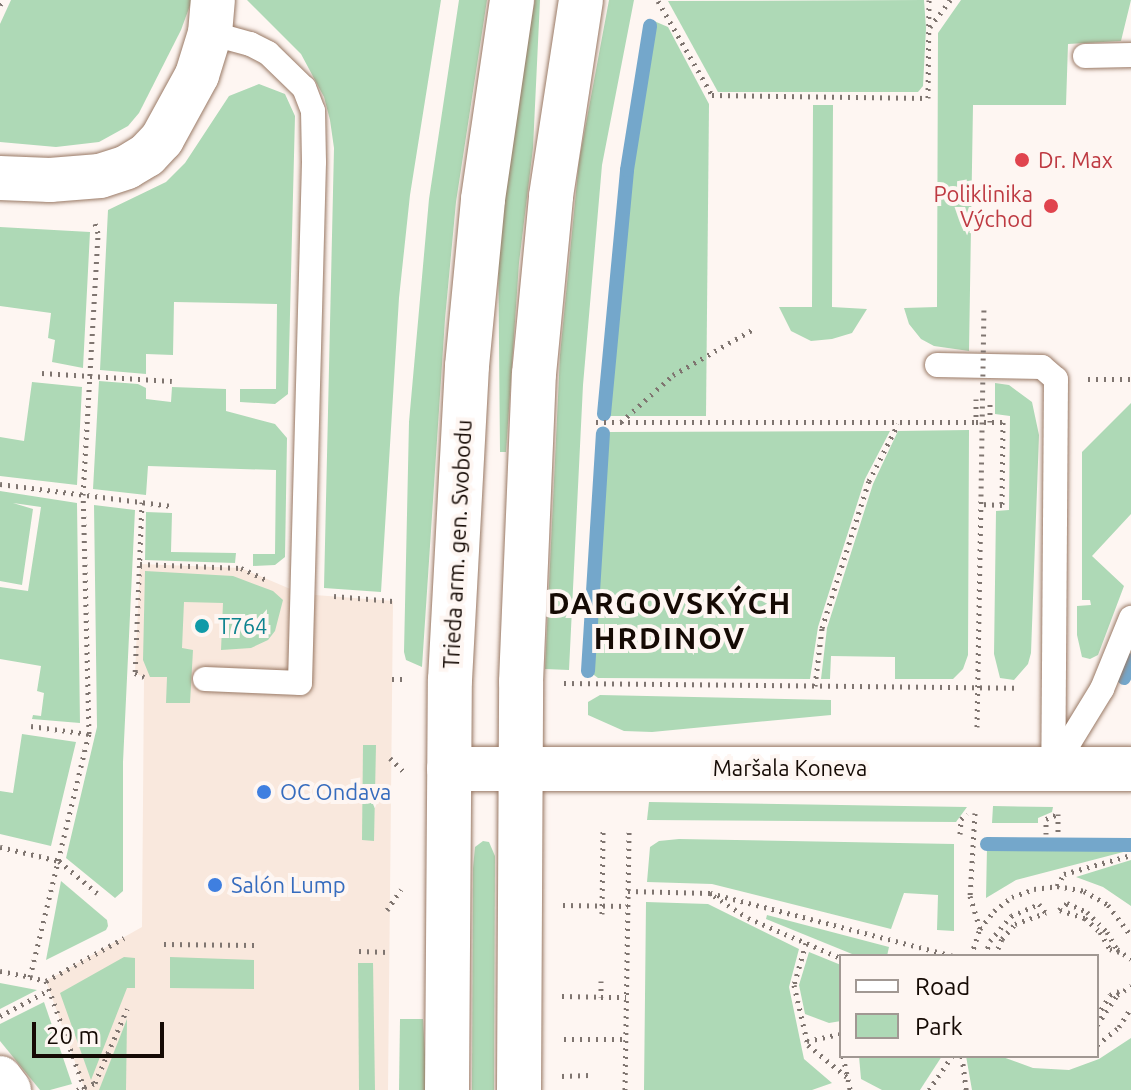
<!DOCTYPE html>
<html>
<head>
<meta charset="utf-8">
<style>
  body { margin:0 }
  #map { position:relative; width:1131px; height:1090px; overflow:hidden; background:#fef6f2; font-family:Ubuntu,sans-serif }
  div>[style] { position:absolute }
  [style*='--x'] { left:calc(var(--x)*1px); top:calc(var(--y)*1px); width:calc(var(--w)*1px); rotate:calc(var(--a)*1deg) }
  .built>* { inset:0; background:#f9e8dd }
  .green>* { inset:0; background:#aed9b6 }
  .stream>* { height:14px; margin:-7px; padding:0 7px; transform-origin:7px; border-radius:7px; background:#74a7cb }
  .path>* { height:5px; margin-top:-2.5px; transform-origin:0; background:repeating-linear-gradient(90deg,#7f7570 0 2px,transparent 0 8px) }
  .roads { filter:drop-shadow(0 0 2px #997965) drop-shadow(0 0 2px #997965) }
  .service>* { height:24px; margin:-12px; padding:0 12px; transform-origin:12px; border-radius:12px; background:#fff }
  .minor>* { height:44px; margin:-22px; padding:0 22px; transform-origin:22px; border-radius:22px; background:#fff }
  .tertiary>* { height:44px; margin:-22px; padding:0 22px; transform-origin:22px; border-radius:22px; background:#fff }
  .path-bridge>* { height:5px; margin-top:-2.5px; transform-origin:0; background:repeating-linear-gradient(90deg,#7f7570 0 2px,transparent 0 8px) }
  .dots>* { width:22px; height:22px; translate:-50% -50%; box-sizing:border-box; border:4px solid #fef6f2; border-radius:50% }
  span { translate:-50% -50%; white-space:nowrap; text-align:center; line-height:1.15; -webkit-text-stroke:8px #fef6f2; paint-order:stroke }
  .health-label { font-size:22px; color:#be3a42 }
  .left { translate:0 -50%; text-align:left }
  .right { translate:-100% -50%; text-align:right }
  .street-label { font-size:22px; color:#150a04 }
  .culture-label { font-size:22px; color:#0d838f }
  .shop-label { font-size:22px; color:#366cbe }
  .district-label { font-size:30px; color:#150a04; font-weight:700; letter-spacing:2px }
  .legend { position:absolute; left:839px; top:954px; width:260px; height:104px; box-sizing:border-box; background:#fef6f2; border:2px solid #a19893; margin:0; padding:10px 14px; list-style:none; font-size:24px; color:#150a04 }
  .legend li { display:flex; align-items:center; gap:16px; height:40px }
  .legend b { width:40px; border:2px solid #a19893 }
  .scale { position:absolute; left:32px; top:1022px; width:132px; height:36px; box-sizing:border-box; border:4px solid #150a04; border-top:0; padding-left:10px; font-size:24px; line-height:28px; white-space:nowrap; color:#150a04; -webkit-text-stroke:6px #fef6f2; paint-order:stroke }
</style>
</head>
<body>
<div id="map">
  <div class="built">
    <i style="clip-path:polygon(140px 564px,241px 568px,302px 594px,393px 601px,388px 1090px,85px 1090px,46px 981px,142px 927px,144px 677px,135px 673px)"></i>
  </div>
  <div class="green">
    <i style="clip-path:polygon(11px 0,192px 0,181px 30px,139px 113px,128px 126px,99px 142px,56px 147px,0 142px,0 24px)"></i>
    <i style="clip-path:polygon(247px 0,441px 0,410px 195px,399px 298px,381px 592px,324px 588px,334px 148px,330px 120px,324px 97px,301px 54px)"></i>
    <i style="clip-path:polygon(459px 0,487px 0,456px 202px,445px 319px,422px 667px,406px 660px,404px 652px,409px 422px,429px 199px)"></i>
    <i style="clip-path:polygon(535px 0,540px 0,533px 148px,519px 263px,506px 452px,500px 452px,498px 231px,506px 161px)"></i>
    <i style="clip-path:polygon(609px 0,634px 0,602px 165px,583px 385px,569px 670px,545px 669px,560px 355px,579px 161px)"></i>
    <i style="clip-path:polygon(924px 0,926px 28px,923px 86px,918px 92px,718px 92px,668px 1px)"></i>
    <i style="clip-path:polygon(961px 0,1131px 0,1121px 41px,1068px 44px,1066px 105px,973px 105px,969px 351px,934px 346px,921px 339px,909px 324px,904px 308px,937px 307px,938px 33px)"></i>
    <i style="clip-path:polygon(654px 21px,668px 27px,709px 104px,706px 416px,608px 416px,620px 268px)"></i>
    <i style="clip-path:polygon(259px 84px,285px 94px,295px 116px,288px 394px,275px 404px,240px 402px,240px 389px,276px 389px,277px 304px,174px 302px,173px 355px,146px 354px,146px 374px,100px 370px,108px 210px,166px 182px,185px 163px,229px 96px)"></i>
    <i style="clip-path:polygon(813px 105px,833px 105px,832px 307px,867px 309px,852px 333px,832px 339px,811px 341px,791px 331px,779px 307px,812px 307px)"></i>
    <i style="clip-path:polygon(0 227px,90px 232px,83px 368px,52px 362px,55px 340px,48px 338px,51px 313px,0 306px)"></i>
    <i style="clip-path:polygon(99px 381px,138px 384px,146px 388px,146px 399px,171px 402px,172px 387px,226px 389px,226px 411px,275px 424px,287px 438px,285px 557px,275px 565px,253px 566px,253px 554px,275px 554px,276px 470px,148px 466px,146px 495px,93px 489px)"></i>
    <i style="clip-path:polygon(32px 382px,82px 387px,77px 485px,0 476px,0 437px,24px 441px)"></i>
    <i style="clip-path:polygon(995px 383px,1009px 385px,1032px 402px,1039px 435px,1031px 653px,1028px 664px,1014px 680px,1000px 678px,994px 654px,996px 511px,1009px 510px,1010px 416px,995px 414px)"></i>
    <i style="clip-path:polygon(1131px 403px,1131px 514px,1092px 556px,1124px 586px,1098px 655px,1090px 659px,1082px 657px,1077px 635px,1077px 606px,1091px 605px,1090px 600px,1082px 600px,1082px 452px)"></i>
    <i style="clip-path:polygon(969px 430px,968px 655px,963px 669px,953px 679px,895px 679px,895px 657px,831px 656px,830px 679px,821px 679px,827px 628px,873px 484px,898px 431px)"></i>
    <i style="clip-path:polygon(890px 431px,865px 479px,818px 627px,810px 679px,598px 678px,590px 672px,607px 432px)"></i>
    <i style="clip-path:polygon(0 491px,77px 503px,80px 723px,32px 719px,33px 715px,41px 716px,44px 693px,37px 691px,41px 666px,0 659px,0 587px,28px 591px,41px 507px,13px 503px,33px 509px,22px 585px,0 581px)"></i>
    <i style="clip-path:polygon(94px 505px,135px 510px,123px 762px,123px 891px,115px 898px,66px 858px,97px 727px)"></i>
    <i style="clip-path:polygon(146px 512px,172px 513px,171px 552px,236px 553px,235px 563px,145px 560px)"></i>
    <i style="clip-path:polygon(145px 571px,233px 576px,273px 591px,283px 600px,275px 631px,268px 640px,251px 648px,221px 650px,223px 603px,184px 602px,182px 648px,193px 650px,190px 703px,166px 703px,167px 677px,150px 677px,143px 660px)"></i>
    <i style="clip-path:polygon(600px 695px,831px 700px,831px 715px,652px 732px,624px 731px,588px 715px,588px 702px)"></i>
    <i style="clip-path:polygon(22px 734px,76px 742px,51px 846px,0 834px,0 791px,13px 793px)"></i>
    <i style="clip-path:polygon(363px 745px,376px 745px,374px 841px,362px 840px)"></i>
    <i style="clip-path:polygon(649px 802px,967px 807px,956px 822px,647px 820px)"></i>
    <i style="clip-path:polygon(993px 806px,1053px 807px,1052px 812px,1038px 818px,1038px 823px,992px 823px)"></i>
    <i style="clip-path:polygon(679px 839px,954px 844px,954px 931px,937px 930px,938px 895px,904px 893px,891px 929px,712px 884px,647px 882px,650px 847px,659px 841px)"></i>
    <i style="clip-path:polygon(483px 841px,489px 842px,495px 856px,494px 1090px,472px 1090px,473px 868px,475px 847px)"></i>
    <i style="clip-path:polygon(987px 847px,1131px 848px,1131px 850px,1016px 880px,986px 898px)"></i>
    <i style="clip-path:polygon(1131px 860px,1131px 906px,1103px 887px,1076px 877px)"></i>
    <i style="clip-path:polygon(61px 881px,107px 920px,108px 926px,106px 930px,46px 960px)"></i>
    <i style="clip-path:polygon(646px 902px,708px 904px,799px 949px,789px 987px,804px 1059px,832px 1083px,812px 1090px,644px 1090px)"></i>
    <i style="clip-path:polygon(767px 915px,889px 947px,887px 956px,857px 956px,766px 919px)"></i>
    <i style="clip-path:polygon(809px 952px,841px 965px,841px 1021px,829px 1023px,805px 1014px,799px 985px)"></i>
    <i style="clip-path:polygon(124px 957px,135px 958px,135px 988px,127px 988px,91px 1080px,60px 993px)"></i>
    <i style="clip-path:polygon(170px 957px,254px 960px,254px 989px,170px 988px)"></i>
    <i style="clip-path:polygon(358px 963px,373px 963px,375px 1090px,359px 1090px)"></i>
    <i style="clip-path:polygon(0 983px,37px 990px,0 1009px)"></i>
    <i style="clip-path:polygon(44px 1002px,72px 1084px,50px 1090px,40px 1090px,0 1041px,0 1024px)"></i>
    <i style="clip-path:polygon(127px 1019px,126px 1090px,99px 1090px)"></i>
    <i style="clip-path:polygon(400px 1019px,423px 1019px,427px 1090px,399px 1090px)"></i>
    <i style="clip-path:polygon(1131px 1038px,1131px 1090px,972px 1090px,966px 1056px,1000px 1056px,1033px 1068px,1069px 1070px,1099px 1059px)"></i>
    <i style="clip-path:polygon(859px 1056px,942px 1056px,920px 1090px,882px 1090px,861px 1079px)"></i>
  </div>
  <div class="stream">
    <i style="--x:604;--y:414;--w:245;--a:-84.6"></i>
    <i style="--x:627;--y:170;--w:146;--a:-80.9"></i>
    <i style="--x:588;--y:671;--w:238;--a:-86.4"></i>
    <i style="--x:1124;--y:678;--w:19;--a:-69"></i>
    <i style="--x:987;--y:844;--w:144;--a:0.4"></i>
  </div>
  <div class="path">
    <i style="--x:658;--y:1;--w:108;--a:60.1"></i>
    <i style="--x:712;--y:95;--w:216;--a:0.8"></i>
    <i style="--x:928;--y:98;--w:98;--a:-89.4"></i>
    <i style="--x:0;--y:5;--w:6;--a:-59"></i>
    <i style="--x:930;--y:27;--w:34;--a:-53"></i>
    <i style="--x:42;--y:373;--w:130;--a:3.5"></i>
    <i style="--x:1088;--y:379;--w:43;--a:0"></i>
    <i style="--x:976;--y:399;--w:23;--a:90"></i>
    <i style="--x:976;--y:422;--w:27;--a:0"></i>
    <i style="--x:1003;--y:422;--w:83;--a:90.7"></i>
    <i style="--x:1002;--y:505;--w:21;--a:-177"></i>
    <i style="--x:596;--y:422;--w:380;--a:0"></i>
    <i style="--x:621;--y:422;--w:70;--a:-42.1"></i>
    <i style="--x:673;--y:375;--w:91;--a:-29.7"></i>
    <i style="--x:990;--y:422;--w:23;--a:-90"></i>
    <i style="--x:0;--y:484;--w:173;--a:7.3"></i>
    <i style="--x:142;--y:502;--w:171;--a:92.3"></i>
    <i style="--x:135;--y:673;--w:10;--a:24"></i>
    <i style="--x:140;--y:564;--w:101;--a:2.3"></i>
    <i style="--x:241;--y:568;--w:29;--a:25"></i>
    <i style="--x:334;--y:596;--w:59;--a:4.8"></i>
    <i style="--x:392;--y:679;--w:13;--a:0"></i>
    <i style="--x:564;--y:683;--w:454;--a:0.6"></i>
    <i style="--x:815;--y:686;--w:58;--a:-83.1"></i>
    <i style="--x:822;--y:628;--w:154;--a:-72.3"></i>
    <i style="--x:869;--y:481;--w:64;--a:-63"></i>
    <i style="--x:31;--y:726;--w:59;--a:7.9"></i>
    <i style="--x:977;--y:727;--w:231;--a:-89"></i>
    <i style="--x:390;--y:758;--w:18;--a:45"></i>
    <i style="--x:975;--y:813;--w:83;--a:93.4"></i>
    <i style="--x:970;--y:896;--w:34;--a:73"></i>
    <i style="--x:960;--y:834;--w:15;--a:-86"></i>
    <i style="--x:961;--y:819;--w:8;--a:-40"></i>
    <i style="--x:1046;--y:834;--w:15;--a:-90"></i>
    <i style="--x:1046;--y:819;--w:13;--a:-23"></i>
    <i style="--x:1058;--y:814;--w:21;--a:90"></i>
    <i style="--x:0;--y:847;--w:61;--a:13.3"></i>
    <i style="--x:59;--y:861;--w:50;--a:40.1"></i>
    <i style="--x:1057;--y:886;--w:14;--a:-60"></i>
    <i style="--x:1064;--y:874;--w:70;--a:-15.8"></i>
    <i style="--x:628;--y:891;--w:82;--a:1.4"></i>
    <i style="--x:710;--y:893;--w:251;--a:14.5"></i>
    <i style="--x:714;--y:896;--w:40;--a:32.9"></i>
    <i style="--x:748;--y:918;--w:101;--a:23.3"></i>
    <i style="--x:563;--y:905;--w:65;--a:0.9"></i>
    <i style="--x:387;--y:910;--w:25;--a:-56"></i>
    <i style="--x:1059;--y:910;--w:11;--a:-41"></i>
    <i style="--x:1067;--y:903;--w:22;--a:24"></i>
    <i style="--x:1087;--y:912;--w:28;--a:45"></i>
    <i style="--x:1107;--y:932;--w:20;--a:60"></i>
    <i style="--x:1117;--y:949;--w:17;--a:36"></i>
    <i style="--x:1060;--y:910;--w:26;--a:18"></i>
    <i style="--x:1085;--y:918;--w:21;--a:43"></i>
    <i style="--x:1100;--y:932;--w:20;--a:60"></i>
    <i style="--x:1110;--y:949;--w:10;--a:17"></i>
    <i style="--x:602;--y:914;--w:83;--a:-89.3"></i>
    <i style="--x:806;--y:943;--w:44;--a:105.9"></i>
    <i style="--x:794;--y:985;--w:62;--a:76.9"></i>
    <i style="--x:808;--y:1045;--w:50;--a:39.4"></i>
    <i style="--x:164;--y:944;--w:90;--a:0.6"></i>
    <i style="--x:359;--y:951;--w:29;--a:2"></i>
    <i style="--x:971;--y:956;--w:28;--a:-72"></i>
    <i style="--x:980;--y:929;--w:23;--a:-52"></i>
    <i style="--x:994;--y:911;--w:23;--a:-38"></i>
    <i style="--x:1012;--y:897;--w:23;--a:-20"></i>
    <i style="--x:1034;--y:889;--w:23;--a:-7"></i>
    <i style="--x:1057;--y:886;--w:27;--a:10"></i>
    <i style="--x:1084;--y:891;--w:28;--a:30"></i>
    <i style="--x:1108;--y:905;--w:39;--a:53"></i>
    <i style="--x:985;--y:956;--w:16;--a:-72"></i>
    <i style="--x:990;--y:941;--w:33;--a:-50"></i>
    <i style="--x:1011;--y:916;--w:30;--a:-23"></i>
    <i style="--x:1039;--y:904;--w:11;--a:52"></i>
    <i style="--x:995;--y:956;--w:18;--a:-68"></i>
    <i style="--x:1002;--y:939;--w:20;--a:-49"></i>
    <i style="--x:1015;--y:924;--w:33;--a:-20"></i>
    <i style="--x:0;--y:971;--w:31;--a:11"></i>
    <i style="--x:30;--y:977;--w:250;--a:-76.4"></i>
    <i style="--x:89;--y:734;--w:239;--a:-91.4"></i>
    <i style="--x:83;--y:495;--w:262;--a:-86.7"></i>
    <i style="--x:98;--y:233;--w:10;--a:-107"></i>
    <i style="--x:30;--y:977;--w:16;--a:14"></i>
    <i style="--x:46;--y:981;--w:89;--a:-28.9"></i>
    <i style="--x:46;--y:981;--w:116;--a:70.3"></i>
    <i style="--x:601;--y:981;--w:16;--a:90"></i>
    <i style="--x:601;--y:997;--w:25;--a:0"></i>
    <i style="--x:562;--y:996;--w:39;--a:1"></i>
    <i style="--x:0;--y:1016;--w:55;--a:-28"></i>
    <i style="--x:1097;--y:1016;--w:25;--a:-58"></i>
    <i style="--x:1110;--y:995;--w:10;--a:-24"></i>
    <i style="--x:1097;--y:1025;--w:36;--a:-56"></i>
    <i style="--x:1117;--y:995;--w:17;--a:-33"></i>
    <i style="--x:564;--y:1039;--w:62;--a:0"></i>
    <i style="--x:807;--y:1041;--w:33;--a:-12"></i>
    <i style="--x:1097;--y:1045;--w:28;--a:-39"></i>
    <i style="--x:1119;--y:1027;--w:22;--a:-58"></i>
    <i style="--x:843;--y:1056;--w:35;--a:78"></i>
    <i style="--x:962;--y:1056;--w:34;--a:83"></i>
    <i style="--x:562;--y:1076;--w:27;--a:-2"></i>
    <i style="--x:77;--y:1090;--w:19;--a:-21"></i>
    <i style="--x:95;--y:1083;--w:81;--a:-66.6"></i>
    <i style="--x:625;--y:1090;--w:258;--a:-89.1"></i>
    <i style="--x:929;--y:1090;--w:41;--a:-55.9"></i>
  </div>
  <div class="roads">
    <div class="service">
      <i style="--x:1085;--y:56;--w:46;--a:-1.2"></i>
      <i style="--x:937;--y:365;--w:105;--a:1.1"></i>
      <i style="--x:1042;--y:367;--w:18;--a:41"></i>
      <i style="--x:1056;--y:379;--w:390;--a:90.4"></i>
      <i style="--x:1053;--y:769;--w:94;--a:-58.5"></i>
      <i style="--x:1102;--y:689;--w:77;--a:-67.8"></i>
      <i style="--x:205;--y:679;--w:95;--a:2.4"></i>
      <i style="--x:300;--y:683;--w:521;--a:-88.46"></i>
      <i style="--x:314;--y:162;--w:51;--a:-91.1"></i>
      <i style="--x:313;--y:111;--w:25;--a:-111"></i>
      <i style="--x:304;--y:88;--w:50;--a:-135.8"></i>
      <i style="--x:268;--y:53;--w:20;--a:-153"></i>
      <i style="--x:250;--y:44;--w:41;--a:-164.6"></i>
    </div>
    <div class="minor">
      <i style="--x:0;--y:178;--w:50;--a:2.3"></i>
      <i style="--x:50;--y:180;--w:50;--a:-4.6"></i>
      <i style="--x:100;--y:176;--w:28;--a:-18"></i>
      <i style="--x:127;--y:167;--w:23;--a:-31"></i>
      <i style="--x:147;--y:155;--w:22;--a:-47"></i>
      <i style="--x:162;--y:139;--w:73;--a:-61.3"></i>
      <i style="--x:197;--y:75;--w:44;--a:-72.8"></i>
      <i style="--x:210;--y:33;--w:33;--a:-85"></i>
      <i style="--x:449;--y:769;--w:682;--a:0"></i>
      <i style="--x:0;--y:1078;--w:15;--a:53"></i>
    </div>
    <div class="tertiary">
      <i style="--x:447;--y:1090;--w:410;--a:-89.6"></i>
      <i style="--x:450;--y:680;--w:314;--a:-86.9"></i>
      <i style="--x:467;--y:366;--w:168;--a:-84.5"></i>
      <i style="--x:483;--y:199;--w:201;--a:-81.7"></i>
      <i style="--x:519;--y:1090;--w:408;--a:-89.7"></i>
      <i style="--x:521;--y:682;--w:308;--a:-87.6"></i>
      <i style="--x:534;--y:374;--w:179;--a:-84.5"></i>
      <i style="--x:551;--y:196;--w:198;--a:-81.3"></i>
    </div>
  </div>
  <div class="path-bridge">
    <i style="--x:981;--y:496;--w:186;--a:-89.1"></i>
  </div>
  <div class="dots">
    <i style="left:1022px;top:160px;background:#e0444e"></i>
    <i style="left:1051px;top:206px;background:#e0444e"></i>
    <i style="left:202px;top:626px;background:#0f9aa8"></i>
    <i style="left:264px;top:792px;background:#3f7fe0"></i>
    <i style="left:215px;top:885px;background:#3f7fe0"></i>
  </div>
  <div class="health-label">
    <span class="left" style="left:1038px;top:160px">Dr. Max</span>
    <span class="right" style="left:1033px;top:206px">Poliklinika<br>Východ</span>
  </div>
  <div class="street-label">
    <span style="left:457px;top:544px;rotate:-87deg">Trieda arm. gen. Svobodu</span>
    <span style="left:790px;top:768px">Maršala Koneva</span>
  </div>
  <div class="culture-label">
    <span class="left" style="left:218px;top:626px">T764</span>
  </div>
  <div class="shop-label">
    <span class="left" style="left:280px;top:792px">OC Ondava</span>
    <span class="left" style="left:231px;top:885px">Salón Lump</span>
  </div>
  <div class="district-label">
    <span style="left:670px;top:620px">DARGOVSKÝCH<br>HRDINOV</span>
  </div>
  <ul class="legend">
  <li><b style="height:10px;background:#fff"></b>Road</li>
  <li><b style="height:22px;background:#aed9b6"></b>Park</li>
  </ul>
  <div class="scale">20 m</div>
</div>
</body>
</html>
